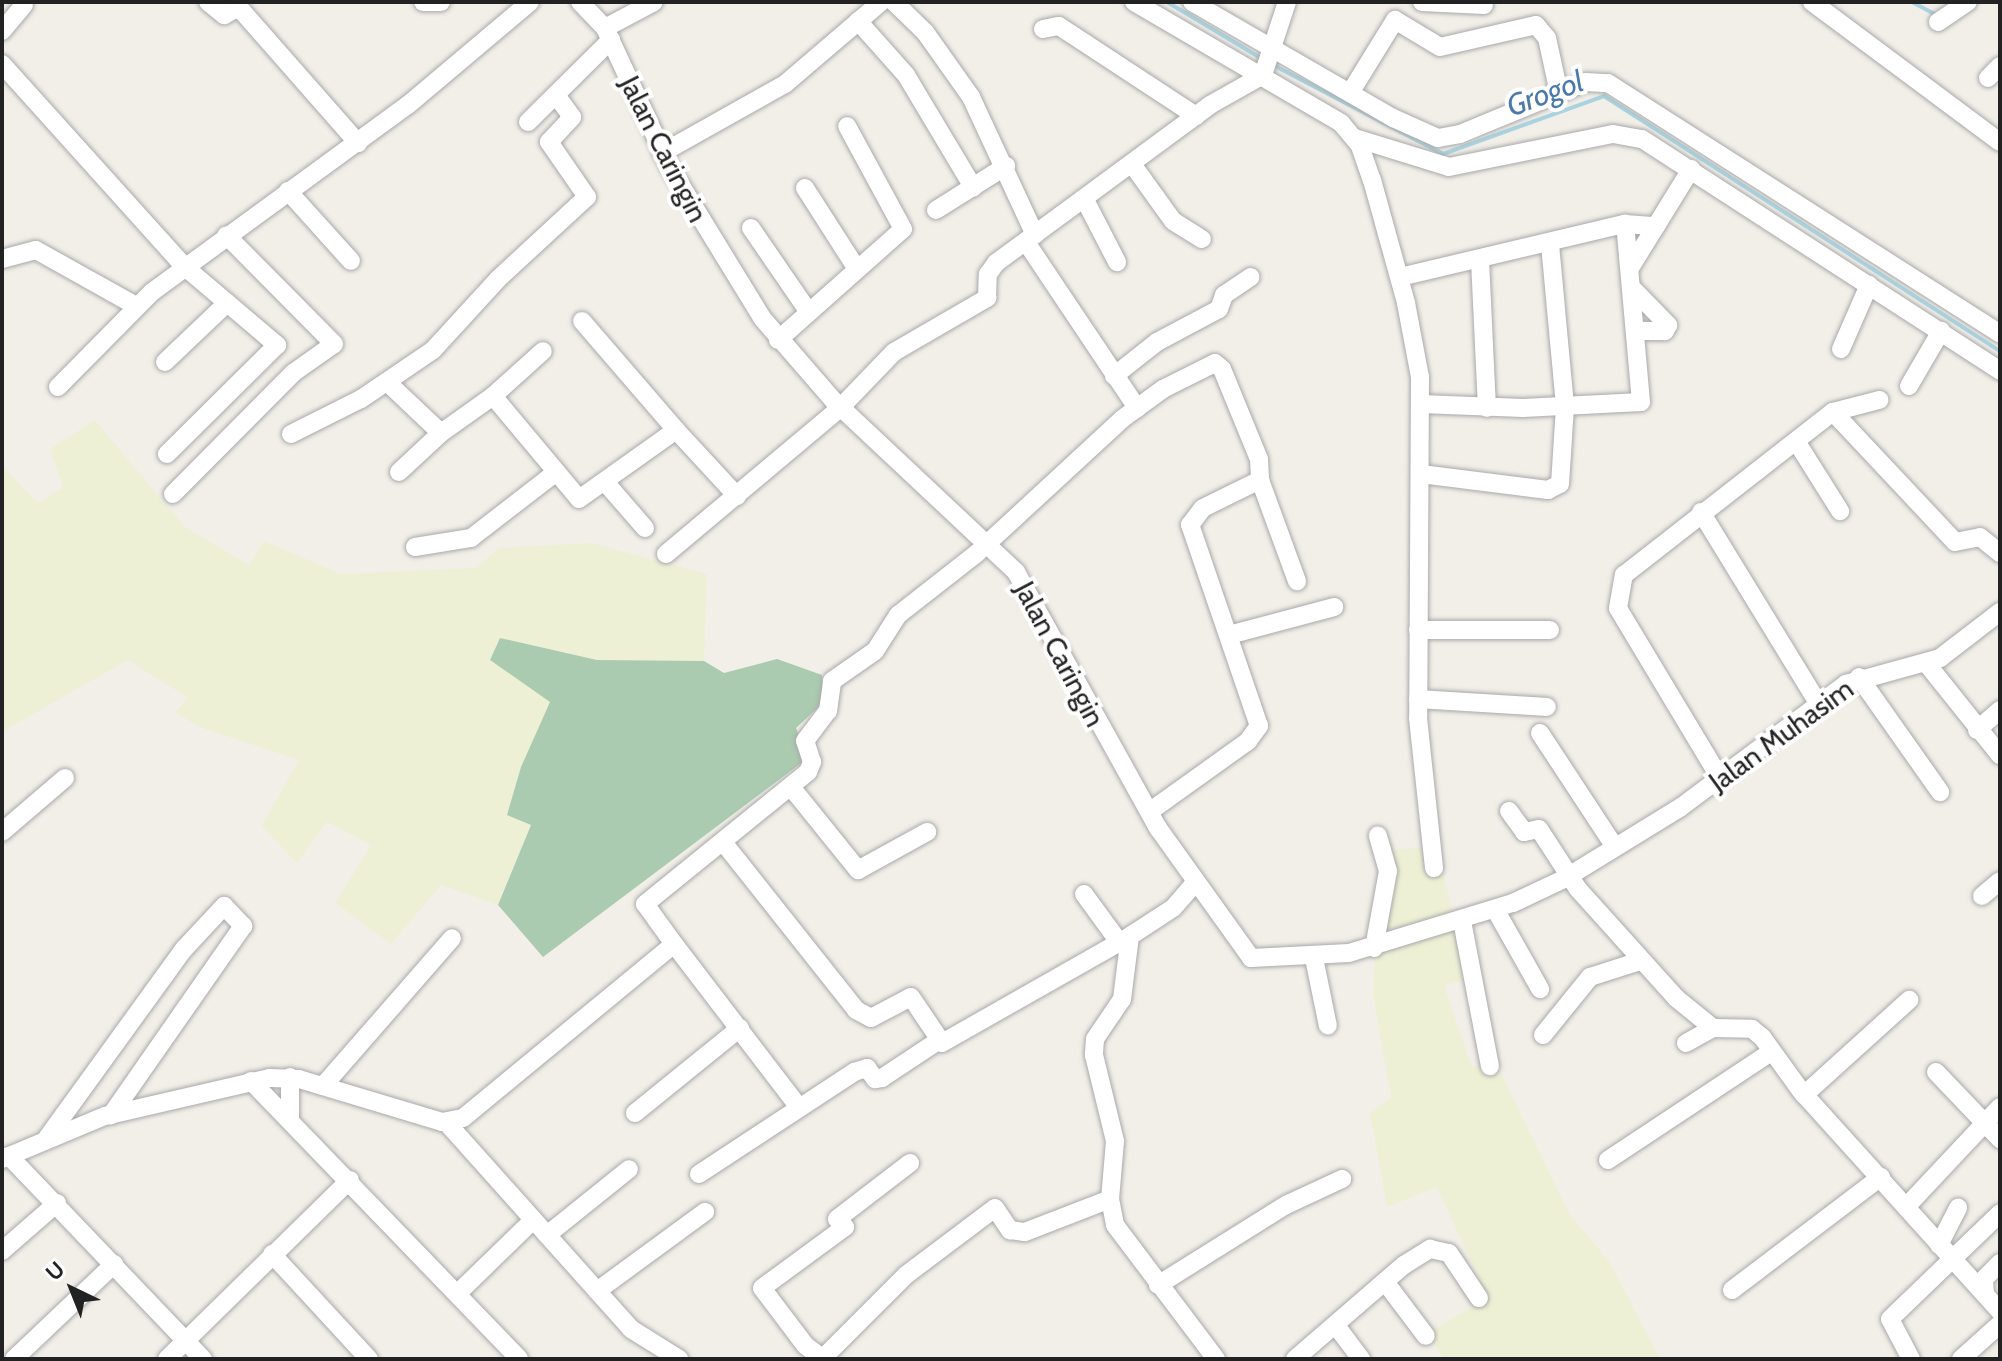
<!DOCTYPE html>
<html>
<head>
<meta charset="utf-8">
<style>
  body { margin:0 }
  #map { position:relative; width:2002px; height:1361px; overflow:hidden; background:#f2efe9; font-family:Cabin,sans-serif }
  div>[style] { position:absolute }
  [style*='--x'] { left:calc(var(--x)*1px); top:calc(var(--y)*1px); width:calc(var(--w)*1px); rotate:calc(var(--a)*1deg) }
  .farmland>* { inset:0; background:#eef0d5 }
  .cemetery>* { inset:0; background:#aacbaf }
  .stream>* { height:4px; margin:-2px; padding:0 2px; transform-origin:2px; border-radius:2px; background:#aad3df }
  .roads { filter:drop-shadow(0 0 2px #a9a9a9) drop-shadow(0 0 2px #a9a9a9) }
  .minor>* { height:18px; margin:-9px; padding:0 9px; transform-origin:9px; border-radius:9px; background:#fff }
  span { translate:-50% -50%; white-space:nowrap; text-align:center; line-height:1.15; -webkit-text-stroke:8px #fff; paint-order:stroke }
  .street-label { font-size:28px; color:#222 }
  .water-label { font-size:30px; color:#4a7aab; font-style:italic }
  .frame { position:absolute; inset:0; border:4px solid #222; pointer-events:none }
  .north { position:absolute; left:32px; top:1249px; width:80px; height:80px; -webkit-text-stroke:6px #fff; paint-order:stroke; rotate:317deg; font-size:22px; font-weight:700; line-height:32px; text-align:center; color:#222 }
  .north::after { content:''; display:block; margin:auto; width:28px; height:36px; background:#222; clip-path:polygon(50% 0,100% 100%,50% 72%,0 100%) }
</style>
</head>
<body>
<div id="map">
  <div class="farmland">
    <i style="clip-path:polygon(95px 420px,185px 527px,249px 565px,264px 541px,341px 574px,476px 568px,499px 548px,591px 543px,707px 574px,704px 661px,597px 660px,500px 638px,491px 660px,551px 702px,521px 767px,507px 815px,531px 825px,498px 905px,441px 885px,391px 944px,335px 903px,371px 845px,327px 822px,297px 863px,261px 826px,299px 760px,199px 727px,175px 712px,188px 698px,128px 660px,2px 732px,2px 466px,38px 503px,63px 487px,50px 449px)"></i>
    <i style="clip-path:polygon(1437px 846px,1467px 980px,1444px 985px,1472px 1067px,1495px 1061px,1570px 1215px,1609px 1261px,1660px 1359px,1444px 1359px,1427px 1334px,1487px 1297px,1437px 1187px,1387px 1207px,1370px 1113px,1391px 1097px,1373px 994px,1380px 851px)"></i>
  </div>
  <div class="cemetery">
    <i style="clip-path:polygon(500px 638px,597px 660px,704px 661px,724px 673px,777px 659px,822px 675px,823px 703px,796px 728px,808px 758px,543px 957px,498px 905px,531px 825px,507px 815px,521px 767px,550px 702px,490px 660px)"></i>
  </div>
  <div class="stream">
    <i style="--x:1167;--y:2;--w:113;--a:30.9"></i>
    <i style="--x:1912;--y:2;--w:26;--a:28"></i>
    <i style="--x:1271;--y:64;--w:194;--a:27.6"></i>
    <i style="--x:1443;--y:154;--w:171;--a:-19.8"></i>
    <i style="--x:1604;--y:96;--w:471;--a:32.8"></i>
  </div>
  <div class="roads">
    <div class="minor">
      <i style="--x:208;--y:2;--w:21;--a:39"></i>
      <i style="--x:224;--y:15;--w:15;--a:-28"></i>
      <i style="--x:237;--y:8;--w:6;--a:31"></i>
      <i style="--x:242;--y:11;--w:176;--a:48.7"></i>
      <i style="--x:423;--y:2;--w:18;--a:0"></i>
      <i style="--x:580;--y:2;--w:36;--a:46"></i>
      <i style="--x:605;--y:28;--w:152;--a:65.1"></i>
      <i style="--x:669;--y:166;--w:178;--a:58.5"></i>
      <i style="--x:762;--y:318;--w:110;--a:49.1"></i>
      <i style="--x:834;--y:401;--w:250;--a:43.2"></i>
      <i style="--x:1016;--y:572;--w:293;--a:61"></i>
      <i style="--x:1158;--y:828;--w:160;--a:54.4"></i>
      <i style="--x:1251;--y:958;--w:98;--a:-2.9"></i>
      <i style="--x:1349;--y:953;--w:171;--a:-17"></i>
      <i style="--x:1513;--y:903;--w:56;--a:-25.2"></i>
      <i style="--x:1564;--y:879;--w:137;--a:-31.6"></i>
      <i style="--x:1681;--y:807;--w:206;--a:-36.7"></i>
      <i style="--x:1846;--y:684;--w:98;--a:-15.5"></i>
      <i style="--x:1940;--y:658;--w:76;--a:-37.5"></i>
      <i style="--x:894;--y:2;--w:43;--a:44.1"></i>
      <i style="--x:925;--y:32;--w:80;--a:54.7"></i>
      <i style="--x:971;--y:97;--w:152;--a:65.1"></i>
      <i style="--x:1134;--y:2;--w:240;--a:30.3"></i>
      <i style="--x:1341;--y:123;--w:30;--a:50"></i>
      <i style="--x:1360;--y:146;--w:36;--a:71"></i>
      <i style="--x:1372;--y:180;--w:128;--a:74.5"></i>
      <i style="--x:1406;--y:303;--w:75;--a:79.3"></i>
      <i style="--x:1420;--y:377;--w:341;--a:90.3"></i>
      <i style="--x:1418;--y:718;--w:151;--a:83.9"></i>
      <i style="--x:1192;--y:2;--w:232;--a:30"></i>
      <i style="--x:1393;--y:118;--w:49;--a:24"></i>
      <i style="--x:1438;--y:138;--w:22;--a:-10"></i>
      <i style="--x:1460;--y:134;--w:136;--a:-22.4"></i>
      <i style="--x:1586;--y:82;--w:22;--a:3"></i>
      <i style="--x:1608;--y:83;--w:465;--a:32.6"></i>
      <i style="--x:1422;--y:2;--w:62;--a:2.8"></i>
      <i style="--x:1812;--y:2;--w:234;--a:36.7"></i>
      <i style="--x:858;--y:21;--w:72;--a:48.4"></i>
      <i style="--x:906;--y:75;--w:131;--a:59.1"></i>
      <i style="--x:1938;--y:22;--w:36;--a:-34"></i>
      <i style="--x:605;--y:28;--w:55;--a:-28"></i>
      <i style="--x:1043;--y:29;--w:16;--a:-11"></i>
      <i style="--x:1059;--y:26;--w:164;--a:33.3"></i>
      <i style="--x:2;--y:31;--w:34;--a:-50"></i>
      <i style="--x:2;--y:64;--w:273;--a:48"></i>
      <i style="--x:185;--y:267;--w:121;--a:40.3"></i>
      <i style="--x:277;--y:345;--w:155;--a:135.3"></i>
      <i style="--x:1988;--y:78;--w:17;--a:-45"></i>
      <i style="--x:1350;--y:93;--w:86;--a:-58.3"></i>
      <i style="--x:1395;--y:20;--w:52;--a:31"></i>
      <i style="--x:1440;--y:47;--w:98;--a:-12.9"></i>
      <i style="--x:1536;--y:25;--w:17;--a:50"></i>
      <i style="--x:1547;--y:38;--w:56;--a:77.7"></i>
      <i style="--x:528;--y:122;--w:117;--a:-44.7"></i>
      <i style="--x:1355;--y:138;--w:98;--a:17.1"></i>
      <i style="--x:1449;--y:167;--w:167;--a:-11.4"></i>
      <i style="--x:1613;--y:134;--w:29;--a:10"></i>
      <i style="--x:1642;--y:139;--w:427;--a:32.9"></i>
      <i style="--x:662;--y:153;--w:141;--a:-29.3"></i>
      <i style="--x:785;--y:84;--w:126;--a:-40.5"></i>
      <i style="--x:1132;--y:164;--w:70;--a:54.3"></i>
      <i style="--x:1173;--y:221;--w:34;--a:32"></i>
      <i style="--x:805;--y:188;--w:96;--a:57.3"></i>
      <i style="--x:288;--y:191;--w:94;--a:48"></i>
      <i style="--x:1085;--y:200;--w:70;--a:62.7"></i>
      <i style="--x:936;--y:210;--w:83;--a:-32.2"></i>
      <i style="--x:751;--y:228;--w:101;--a:55.5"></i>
      <i style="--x:1026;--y:242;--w:200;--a:56.2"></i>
      <i style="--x:2;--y:259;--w:35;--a:-15"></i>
      <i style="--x:36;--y:250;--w:115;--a:29.2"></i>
      <i style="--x:1480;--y:260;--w:148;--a:87.3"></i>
      <i style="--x:1630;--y:268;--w:49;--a:-58.2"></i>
      <i style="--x:1400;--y:277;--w:231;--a:-13.3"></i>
      <i style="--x:1625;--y:224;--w:31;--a:4"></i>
      <i style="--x:1656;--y:226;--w:67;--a:-58.4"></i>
      <i style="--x:1632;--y:288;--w:52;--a:45.8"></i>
      <i style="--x:1668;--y:325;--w:7;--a:117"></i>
      <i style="--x:1665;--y:331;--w:29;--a:180"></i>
      <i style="--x:582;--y:321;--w:144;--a:49.2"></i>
      <i style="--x:778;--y:340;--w:167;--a:-41.6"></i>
      <i style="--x:903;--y:229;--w:117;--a:-118.5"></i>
      <i style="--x:1841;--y:349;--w:70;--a:-66.4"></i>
      <i style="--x:165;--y:362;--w:86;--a:-43.6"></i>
      <i style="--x:1114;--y:376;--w:55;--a:-38.3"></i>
      <i style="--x:1157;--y:342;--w:70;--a:-28"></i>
      <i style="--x:1219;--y:309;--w:15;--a:-70"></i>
      <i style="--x:1224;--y:295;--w:32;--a:-34"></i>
      <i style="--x:387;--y:382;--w:74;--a:43.4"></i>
      <i style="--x:1909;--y:386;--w:64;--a:-59.8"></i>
      <i style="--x:58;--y:387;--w:134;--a:-45.3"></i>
      <i style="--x:152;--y:292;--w:318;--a:-36.2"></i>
      <i style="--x:409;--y:104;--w:158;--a:-40.1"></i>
      <i style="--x:493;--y:396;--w:67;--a:-42"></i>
      <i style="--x:1421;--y:404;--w:102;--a:2.2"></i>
      <i style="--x:1523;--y:408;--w:118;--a:-2.9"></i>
      <i style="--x:1641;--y:402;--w:179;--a:-95.1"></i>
      <i style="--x:1833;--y:412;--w:178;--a:46.8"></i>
      <i style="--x:1955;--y:542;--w:25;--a:-11"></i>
      <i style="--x:1980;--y:537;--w:26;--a:39"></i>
      <i style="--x:291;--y:434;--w:78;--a:-26.6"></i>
      <i style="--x:361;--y:399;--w:87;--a:-34.2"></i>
      <i style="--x:433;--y:350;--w:96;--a:-47.5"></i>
      <i style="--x:498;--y:279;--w:121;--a:-42.7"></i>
      <i style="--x:587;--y:197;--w:67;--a:-124.6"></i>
      <i style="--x:549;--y:142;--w:34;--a:-47"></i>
      <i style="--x:572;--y:117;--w:27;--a:-126"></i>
      <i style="--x:1796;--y:441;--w:83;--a:57.8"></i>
      <i style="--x:399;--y:472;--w:57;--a:-42.9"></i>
      <i style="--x:441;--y:433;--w:64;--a:-35.4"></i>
      <i style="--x:493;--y:396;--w:134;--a:50.1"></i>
      <i style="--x:579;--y:499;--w:119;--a:-35.4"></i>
      <i style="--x:676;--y:430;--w:90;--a:47.3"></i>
      <i style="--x:1421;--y:474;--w:128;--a:7.2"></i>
      <i style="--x:1548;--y:490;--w:13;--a:-27"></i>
      <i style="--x:1560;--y:484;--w:78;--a:-86.3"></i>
      <i style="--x:1565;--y:406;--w:164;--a:-95.3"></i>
      <i style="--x:605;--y:482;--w:61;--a:49"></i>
      <i style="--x:173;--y:494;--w:170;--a:-45.2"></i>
      <i style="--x:293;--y:373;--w:50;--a:-35.3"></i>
      <i style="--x:334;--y:344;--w:153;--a:-134.7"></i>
      <i style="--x:1701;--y:512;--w:224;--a:58.5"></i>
      <i style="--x:415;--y:547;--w:57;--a:-9.1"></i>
      <i style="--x:471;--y:538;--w:106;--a:-37.7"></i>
      <i style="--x:666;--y:554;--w:229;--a:-40"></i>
      <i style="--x:841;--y:407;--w:76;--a:-46.1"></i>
      <i style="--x:894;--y:352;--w:108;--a:-30.1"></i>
      <i style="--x:987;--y:298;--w:24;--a:-88"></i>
      <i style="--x:988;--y:274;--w:14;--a:-54"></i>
      <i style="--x:996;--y:263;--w:266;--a:-36.4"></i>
      <i style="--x:1210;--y:105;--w:61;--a:-29.5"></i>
      <i style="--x:1263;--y:75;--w:77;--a:-71.8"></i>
      <i style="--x:1418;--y:630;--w:132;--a:0"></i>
      <i style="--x:1229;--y:635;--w:109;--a:-14.9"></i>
      <i style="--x:1927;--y:664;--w:117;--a:51.3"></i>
      <i style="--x:1859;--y:677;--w:141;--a:54.8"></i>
      <i style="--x:1418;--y:699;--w:129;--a:3.5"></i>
      <i style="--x:1977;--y:730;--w:30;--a:-41"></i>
      <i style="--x:1540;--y:733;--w:133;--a:56.7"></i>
      <i style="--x:1720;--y:778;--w:198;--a:-121"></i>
      <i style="--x:1618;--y:608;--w:34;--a:-80"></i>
      <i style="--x:1624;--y:575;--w:265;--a:-38"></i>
      <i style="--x:1833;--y:412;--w:48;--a:-14.6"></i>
      <i style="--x:791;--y:787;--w:107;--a:51.1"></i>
      <i style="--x:858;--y:870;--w:79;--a:-28.8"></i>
      <i style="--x:1509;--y:811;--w:26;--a:54"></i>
      <i style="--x:1524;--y:832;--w:15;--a:-11"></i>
      <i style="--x:1539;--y:829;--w:72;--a:57"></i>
      <i style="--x:1578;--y:889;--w:147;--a:48"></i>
      <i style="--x:1676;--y:998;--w:48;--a:39"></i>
      <i style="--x:1713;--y:1028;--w:39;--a:1"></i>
      <i style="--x:1752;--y:1029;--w:13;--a:39"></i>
      <i style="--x:1762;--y:1037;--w:67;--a:54.2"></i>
      <i style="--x:1801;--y:1091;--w:297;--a:47.9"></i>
      <i style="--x:1149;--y:812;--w:122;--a:-35.6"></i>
      <i style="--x:1248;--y:741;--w:19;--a:-54"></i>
      <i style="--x:1259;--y:726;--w:213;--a:-108.9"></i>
      <i style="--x:1190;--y:525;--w:21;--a:-53"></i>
      <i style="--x:1203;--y:508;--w:64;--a:-26.2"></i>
      <i style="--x:2;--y:832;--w:83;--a:-40.6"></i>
      <i style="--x:723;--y:842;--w:214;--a:51.6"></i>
      <i style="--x:856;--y:1010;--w:17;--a:28"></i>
      <i style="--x:871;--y:1018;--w:45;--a:-27.7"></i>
      <i style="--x:911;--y:997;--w:55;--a:56"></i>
      <i style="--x:942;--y:1043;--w:216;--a:-29.6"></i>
      <i style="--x:1194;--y:884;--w:32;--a:131"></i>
      <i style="--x:1173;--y:908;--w:51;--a:146.9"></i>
      <i style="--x:1130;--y:936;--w:64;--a:97.2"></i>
      <i style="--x:1122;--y:999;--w:48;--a:124"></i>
      <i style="--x:1095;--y:1039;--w:16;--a:94"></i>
      <i style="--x:1094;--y:1055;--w:89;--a:76.3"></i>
      <i style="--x:1115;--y:1141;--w:58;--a:94.9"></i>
      <i style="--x:1110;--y:1199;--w:26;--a:79"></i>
      <i style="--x:1115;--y:1225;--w:168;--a:53"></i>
      <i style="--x:1084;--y:894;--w:59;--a:53.9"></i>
      <i style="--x:1982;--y:896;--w:23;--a:-40"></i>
      <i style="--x:1495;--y:909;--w:92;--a:60.6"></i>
      <i style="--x:1462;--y:921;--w:148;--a:79.1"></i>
      <i style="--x:674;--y:944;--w:204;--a:52.6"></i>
      <i style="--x:1374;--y:948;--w:78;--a:-79.7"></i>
      <i style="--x:1388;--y:871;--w:37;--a:-106"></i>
      <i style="--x:1314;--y:958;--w:69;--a:78.4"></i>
      <i style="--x:1543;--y:1035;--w:75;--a:-51"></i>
      <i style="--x:1590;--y:977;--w:52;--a:-17.7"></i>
      <i style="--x:1686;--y:1043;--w:31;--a:-29"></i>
      <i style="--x:1936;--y:1072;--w:93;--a:46.3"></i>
      <i style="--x:251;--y:1081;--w:386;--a:46"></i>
      <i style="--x:323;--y:1086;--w:196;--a:-48.9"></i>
      <i style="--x:1804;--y:1095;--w:142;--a:-42.1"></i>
      <i style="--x:635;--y:1113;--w:135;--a:-39"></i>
      <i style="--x:290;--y:1119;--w:42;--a:-90"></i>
      <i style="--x:447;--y:1123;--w:276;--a:48.2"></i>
      <i style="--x:631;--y:1329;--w:57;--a:32"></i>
      <i style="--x:47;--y:1138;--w:233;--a:-54.1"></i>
      <i style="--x:184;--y:949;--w:59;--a:-47.1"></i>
      <i style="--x:224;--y:906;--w:28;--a:46"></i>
      <i style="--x:243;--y:926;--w:231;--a:124.9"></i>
      <i style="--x:9;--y:1156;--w:281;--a:46.3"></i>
      <i style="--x:2;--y:1159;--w:112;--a:-22.7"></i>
      <i style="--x:105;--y:1116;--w:169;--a:-13"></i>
      <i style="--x:270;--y:1078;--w:29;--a:2"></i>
      <i style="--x:299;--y:1079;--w:149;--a:16.7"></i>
      <i style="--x:442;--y:1122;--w:21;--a:-11"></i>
      <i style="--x:463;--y:1118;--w:273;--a:-39.5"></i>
      <i style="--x:674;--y:944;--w:49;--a:-125.9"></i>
      <i style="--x:645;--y:904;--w:210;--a:-39"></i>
      <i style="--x:808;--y:772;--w:11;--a:-68"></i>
      <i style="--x:812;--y:762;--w:22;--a:-108"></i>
      <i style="--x:805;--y:741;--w:38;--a:-53"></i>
      <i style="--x:828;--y:711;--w:30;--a:-82"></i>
      <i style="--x:832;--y:681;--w:52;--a:-34.9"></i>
      <i style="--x:875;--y:651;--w:43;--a:-57.4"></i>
      <i style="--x:898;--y:615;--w:100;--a:-38.1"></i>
      <i style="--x:977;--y:553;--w:197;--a:-42.7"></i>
      <i style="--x:1122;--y:419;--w:51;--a:-36.2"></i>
      <i style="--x:1163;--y:389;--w:58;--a:-26.6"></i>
      <i style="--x:1215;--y:363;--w:9;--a:41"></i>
      <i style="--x:1222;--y:369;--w:97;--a:67.7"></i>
      <i style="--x:1259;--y:459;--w:21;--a:87"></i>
      <i style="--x:1260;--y:480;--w:108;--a:69.9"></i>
      <i style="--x:1608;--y:1160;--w:196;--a:-33.5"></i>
      <i style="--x:699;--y:1174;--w:186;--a:-33.3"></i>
      <i style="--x:854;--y:1072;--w:14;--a:-17"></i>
      <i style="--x:867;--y:1068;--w:14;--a:54"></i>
      <i style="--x:875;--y:1079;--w:7;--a:-8"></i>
      <i style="--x:882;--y:1078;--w:67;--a:-33.5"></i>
      <i style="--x:1906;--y:1207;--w:137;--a:-46.8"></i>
      <i style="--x:547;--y:1235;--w:105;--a:-38.8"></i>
      <i style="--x:1939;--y:1245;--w:42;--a:-62.8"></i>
      <i style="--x:2;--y:1251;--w:73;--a:-41.1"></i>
      <i style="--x:272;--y:1254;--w:143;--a:47.3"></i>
      <i style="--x:1386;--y:1283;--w:66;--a:53"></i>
      <i style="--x:1158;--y:1285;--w:151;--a:-32"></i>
      <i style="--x:1286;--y:1205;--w:62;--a:-24.9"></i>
      <i style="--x:1732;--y:1290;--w:187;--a:-37.2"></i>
      <i style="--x:597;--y:1291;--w:134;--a:-36.2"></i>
      <i style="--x:457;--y:1294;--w:106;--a:-44.2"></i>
      <i style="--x:1985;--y:1294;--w:15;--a:-94"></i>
      <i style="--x:1984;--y:1279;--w:23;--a:-45"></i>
      <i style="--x:1337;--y:1327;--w:40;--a:53"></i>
      <i style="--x:822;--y:1358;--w:21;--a:-143"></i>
      <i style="--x:805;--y:1345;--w:71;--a:-127"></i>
      <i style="--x:762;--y:1288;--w:103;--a:-36.3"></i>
      <i style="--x:845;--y:1227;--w:11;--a:-135"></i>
      <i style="--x:837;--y:1219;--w:92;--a:-37.5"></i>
      <i style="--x:14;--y:1359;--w:138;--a:-43.5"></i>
      <i style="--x:167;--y:1359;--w:256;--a:-44.4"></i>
      <i style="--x:822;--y:1359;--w:119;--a:-45"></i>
      <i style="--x:906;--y:1275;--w:111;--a:-37"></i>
      <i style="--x:995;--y:1208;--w:27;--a:56"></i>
      <i style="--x:1010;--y:1230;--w:15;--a:8"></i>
      <i style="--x:1025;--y:1232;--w:91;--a:-21.2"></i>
      <i style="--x:1295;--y:1359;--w:144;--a:-40.8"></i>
      <i style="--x:1404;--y:1265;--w:31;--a:-32"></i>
      <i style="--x:1430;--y:1249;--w:19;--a:12"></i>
      <i style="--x:1449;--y:1253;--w:54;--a:56.3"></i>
      <i style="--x:1911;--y:1359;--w:45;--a:-117.7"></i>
      <i style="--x:1890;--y:1319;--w:153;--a:-43.9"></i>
      <i style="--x:1961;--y:1359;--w:52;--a:-41.9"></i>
    </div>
  </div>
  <div class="street-label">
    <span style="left:664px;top:149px;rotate:63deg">Jalan Caringin</span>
    <span style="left:1060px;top:654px;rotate:62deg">Jalan Caringin</span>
    <span style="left:1781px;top:735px;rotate:-36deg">Jalan Muhasim</span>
  </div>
  <div class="water-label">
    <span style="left:1545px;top:94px;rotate:-20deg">Grogol</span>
  </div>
  <div class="frame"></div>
  <div class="north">U</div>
</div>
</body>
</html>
